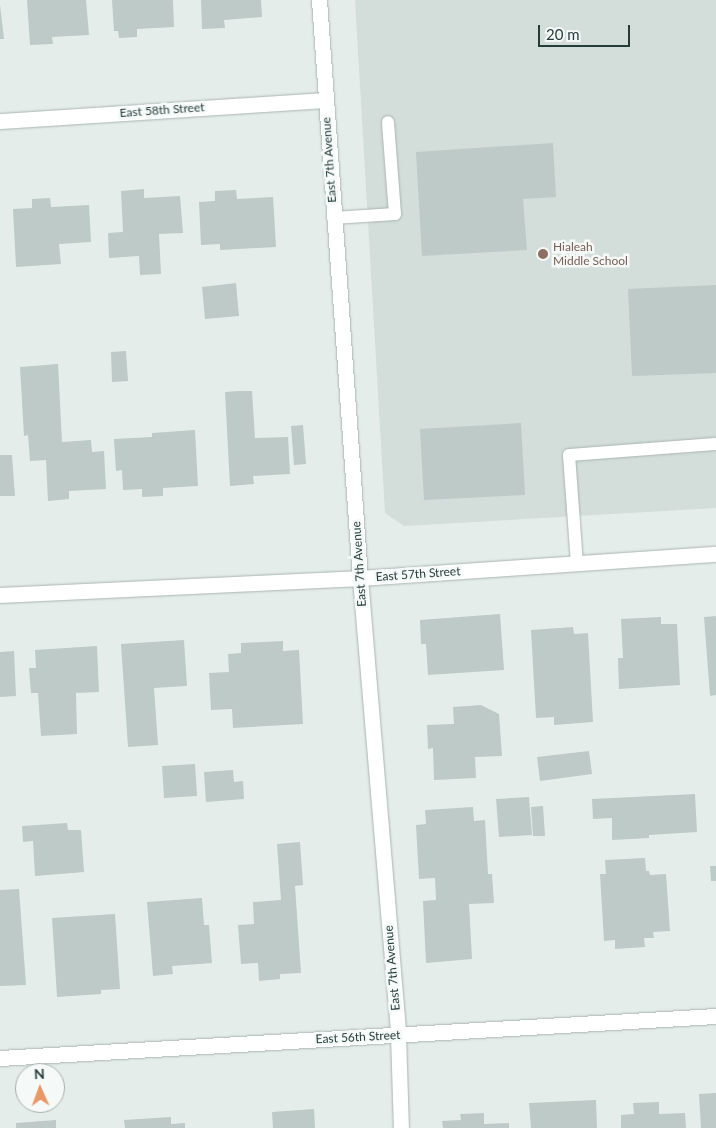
<!DOCTYPE html>
<html>
<head>
<meta charset="utf-8">
<style>
  body { margin:0 }
  #map { position:relative; width:716px; height:1128px; overflow:hidden; background:#e5edea; font-family:Lato,sans-serif }
  div>[style] { position:absolute }
  [style*='--x'] { left:calc(var(--x)*1px); top:calc(var(--y)*1px); width:calc(var(--w)*1px); rotate:calc(var(--a)*1deg) }
  .built>* { inset:0; background:#d3ddd9 }
  .building>* { inset:0; background:#bdcac7 }
  .roads { filter:drop-shadow(0 0 1px #a8b5b2) drop-shadow(0 0 1px #a8b5b2) }
  .service>* { height:12px; margin:-6px; padding:0 6px; transform-origin:6px; border-radius:6px; background:#fff }
  .minor>* { height:15px; margin:-7.5px; padding:0 7.5px; transform-origin:7.5px; border-radius:7.5px; background:#fff }
  .tertiary>* { height:15px; margin:-7.5px; padding:0 7.5px; transform-origin:7.5px; border-radius:7.5px; background:#fff }
  .dots>* { width:14px; height:14px; translate:-50% -50%; box-sizing:border-box; border:2px solid #f5f9f8; border-radius:50% }
  span { translate:-50% -50%; white-space:nowrap; text-align:center; line-height:1.15; -webkit-text-stroke:5px #f5f9f8; paint-order:stroke }
  .street-label { font-size:12px; color:#253d3a }
  .education-label { font-size:12px; color:#785e54 }
  .left { translate:0 -50%; text-align:left }
  .north { position:absolute; left:15px; top:1063px; width:50px; height:50px; box-sizing:border-box; background:#f5f9f8; border:1px solid #a2aeac; border-radius:50%; rotate:358deg; font-size:14px; font-weight:700; line-height:20px; text-align:center; color:#253d3a }
  .north::after { content:''; display:block; margin:auto; width:18px; height:22px; background:#e89767; clip-path:polygon(50% 0,100% 100%,50% 72%,0 100%) }
  .scale { position:absolute; left:538px; top:25px; width:92px; height:22px; box-sizing:border-box; border:2px solid #253d3a; border-top:0; padding-left:6px; font-size:15px; line-height:18px; white-space:nowrap; color:#253d3a; -webkit-text-stroke:4px #f5f9f8; paint-order:stroke }
</style>
</head>
<body>
<div id="map">
  <div class="built">
    <i style="clip-path:polygon(355px 0,716px 0,716px 508px,404px 526px,385px 513px)"></i>
  </div>
  <div class="building">
    <i style="clip-path:polygon(27px 0,86px 0,89px 35px,52px 37px,53px 44px,30px 45px)"></i>
    <i style="clip-path:polygon(112px 0,173px 0,174px 27px,137px 29px,137px 37px,119px 38px,118px 31px,114px 31px)"></i>
    <i style="clip-path:polygon(201px 0,261px 0,262px 17px,224px 20px,225px 28px,202px 29px)"></i>
    <i style="clip-path:polygon(0 5px,4px 39px,0 39px)"></i>
    <i style="clip-path:polygon(553px 143px,556px 197px,523px 199px,527px 250px,422px 256px,416px 152px)"></i>
    <i style="clip-path:polygon(144px 189px,144px 198px,180px 196px,183px 233px,159px 234px,161px 274px,140px 275px,139px 256px,109px 258px,108px 233px,123px 232px,121px 191px)"></i>
    <i style="clip-path:polygon(236px 190px,237px 199px,273px 197px,276px 247px,220px 250px,220px 244px,201px 245px,199px 202px,215px 201px,215px 191px)"></i>
    <i style="clip-path:polygon(50px 198px,51px 207px,89px 205px,91px 242px,59px 244px,61px 264px,16px 267px,13px 209px,32px 208px,32px 199px)"></i>
    <i style="clip-path:polygon(236px 283px,239px 316px,205px 319px,202px 287px)"></i>
    <i style="clip-path:polygon(716px 285px,716px 373px,632px 376px,628px 289px)"></i>
    <i style="clip-path:polygon(126px 351px,128px 381px,112px 382px,111px 352px)"></i>
    <i style="clip-path:polygon(58px 364px,62px 442px,91px 440px,92px 452px,104px 451px,106px 489px,69px 491px,69px 499px,48px 501px,46px 460px,30px 461px,28px 435px,24px 436px,20px 367px)"></i>
    <i style="clip-path:polygon(239px 391px,252px 391px,255px 438px,288px 437px,290px 474px,253px 476px,254px 484px,230px 486px,225px 392px)"></i>
    <i style="clip-path:polygon(521px 423px,525px 495px,424px 500px,420px 429px)"></i>
    <i style="clip-path:polygon(303px 425px,306px 464px,294px 465px,291px 426px)"></i>
    <i style="clip-path:polygon(195px 430px,198px 486px,163px 488px,163px 496px,142px 497px,142px 489px,123px 490px,122px 470px,116px 471px,114px 439px,152px 437px,152px 433px)"></i>
    <i style="clip-path:polygon(0 455px,12px 455px,15px 496px,0 496px)"></i>
    <i style="clip-path:polygon(500px 614px,504px 670px,428px 675px,426px 644px,421px 644px,420px 620px)"></i>
    <i style="clip-path:polygon(716px 616px,716px 695px,710px 696px,704px 617px)"></i>
    <i style="clip-path:polygon(661px 617px,661px 624px,677px 624px,680px 685px,619px 689px,618px 658px,623px 658px,621px 619px)"></i>
    <i style="clip-path:polygon(573px 627px,574px 634px,588px 633px,593px 722px,554px 725px,554px 717px,536px 718px,531px 630px)"></i>
    <i style="clip-path:polygon(184px 640px,187px 686px,154px 688px,158px 745px,128px 747px,121px 644px)"></i>
    <i style="clip-path:polygon(283px 641px,283px 651px,299px 650px,303px 724px,233px 728px,232px 709px,211px 710px,209px 673px,229px 672px,228px 654px,241px 653px,241px 643px)"></i>
    <i style="clip-path:polygon(97px 646px,99px 692px,76px 693px,77px 734px,41px 736px,38px 693px,31px 693px,29px 668px,36px 668px,35px 650px)"></i>
    <i style="clip-path:polygon(14px 651px,16px 696px,0 697px,0 652px)"></i>
    <i style="clip-path:polygon(481px 705px,499px 714px,502px 756px,475px 757px,476px 778px,434px 780px,433px 748px,428px 749px,427px 725px,454px 724px,453px 707px)"></i>
    <i style="clip-path:polygon(589px 751px,592px 774px,540px 781px,537px 757px)"></i>
    <i style="clip-path:polygon(195px 764px,197px 796px,164px 798px,162px 766px)"></i>
    <i style="clip-path:polygon(233px 770px,234px 782px,243px 781px,244px 799px,206px 802px,204px 772px)"></i>
    <i style="clip-path:polygon(695px 794px,697px 832px,649px 835px,649px 838px,612px 840px,612px 818px,593px 819px,592px 799px)"></i>
    <i style="clip-path:polygon(529px 797px,532px 835px,499px 837px,496px 799px)"></i>
    <i style="clip-path:polygon(543px 806px,545px 836px,533px 836px,531px 807px)"></i>
    <i style="clip-path:polygon(473px 807px,474px 821px,485px 820px,488px 874px,492px 874px,494px 903px,469px 904px,472px 959px,426px 963px,423px 901px,436px 900px,435px 878px,419px 879px,416px 825px,426px 824px,425px 810px)"></i>
    <i style="clip-path:polygon(67px 823px,68px 830px,81px 830px,84px 872px,35px 876px,33px 841px,23px 842px,22px 826px)"></i>
    <i style="clip-path:polygon(300px 842px,303px 885px,295px 886px,301px 973px,280px 974px,280px 979px,259px 981px,258px 963px,241px 964px,238px 925px,254px 924px,253px 902px,281px 900px,277px 844px)"></i>
    <i style="clip-path:polygon(645px 858px,646px 871px,649px 871px,650px 875px,666px 874px,670px 931px,653px 932px,654px 938px,644px 938px,645px 947px,615px 949px,615px 940px,604px 941px,600px 874px,606px 874px,605px 860px)"></i>
    <i style="clip-path:polygon(710px 866px,716px 866px,716px 881px,711px 881px)"></i>
    <i style="clip-path:polygon(19px 889px,26px 985px,0 986px,0 890px)"></i>
    <i style="clip-path:polygon(202px 898px,204px 925px,209px 925px,212px 963px,172px 966px,173px 974px,153px 976px,147px 902px)"></i>
    <i style="clip-path:polygon(115px 914px,120px 989px,101px 990px,101px 994px,57px 997px,52px 918px)"></i>
    <i style="clip-path:polygon(716px 1093px,716px 1128px,701px 1128px,699px 1094px)"></i>
    <i style="clip-path:polygon(596px 1100px,597px 1128px,531px 1128px,529px 1103px)"></i>
    <i style="clip-path:polygon(659px 1102px,659px 1114px,685px 1113px,686px 1128px,621px 1128px,621px 1115px,634px 1114px,633px 1103px)"></i>
    <i style="clip-path:polygon(314px 1109px,315px 1128px,273px 1128px,272px 1112px)"></i>
    <i style="clip-path:polygon(484px 1113px,484px 1124px,509px 1123px,509px 1128px,443px 1128px,442px 1121px,461px 1120px,460px 1114px)"></i>
    <i style="clip-path:polygon(171px 1117px,171px 1124px,185px 1123px,185px 1128px,125px 1128px,124px 1120px)"></i>
    <i style="clip-path:polygon(56px 1120px,56px 1128px,16px 1128px,16px 1123px)"></i>
  </div>
  <div class="roads">
    <div class="service">
      <i style="--x:333;--y:218;--w:62;--a:-3.7"></i>
      <i style="--x:395;--y:214;--w:92;--a:-94.4"></i>
      <i style="--x:577;--y:564;--w:109;--a:-94.2"></i>
      <i style="--x:569;--y:455;--w:147;--a:-4.3"></i>
    </div>
    <div class="minor">
      <i style="--x:319;--y:0;--w:579;--a:85.94"></i>
      <i style="--x:360;--y:578;--w:459;--a:85.2"></i>
      <i style="--x:398;--y:1035;--w:93;--a:88.2"></i>
      <i style="--x:0;--y:121;--w:326;--a:-3.7"></i>
      <i style="--x:0;--y:595;--w:360;--a:-2.7"></i>
      <i style="--x:360;--y:578;--w:357;--a:-3.9"></i>
    </div>
    <div class="tertiary">
      <i style="--x:0;--y:1058;--w:717;--a:-3.36"></i>
    </div>
  </div>
  <div class="dots">
    <i style="left:543px;top:254px;background:#8d6e63"></i>
  </div>
  <div class="street-label">
    <span style="left:162px;top:110px;rotate:-4deg">East 58th Street</span>
    <span style="left:329px;top:160px;rotate:-94deg">East 7th Avenue</span>
    <span style="left:359px;top:564px;rotate:-94deg">East 7th Avenue</span>
    <span style="left:418px;top:574px;rotate:-4deg">East 57th Street</span>
    <span style="left:392px;top:968px;rotate:-95deg">East 7th Avenue</span>
    <span style="left:358px;top:1037px;rotate:-3deg">East 56th Street</span>
  </div>
  <div class="education-label">
    <span class="left" style="left:553px;top:254px">Hialeah<br>Middle School</span>
  </div>
  <div class="north">N</div>
  <div class="scale">20 m</div>
</div>
</body>
</html>
